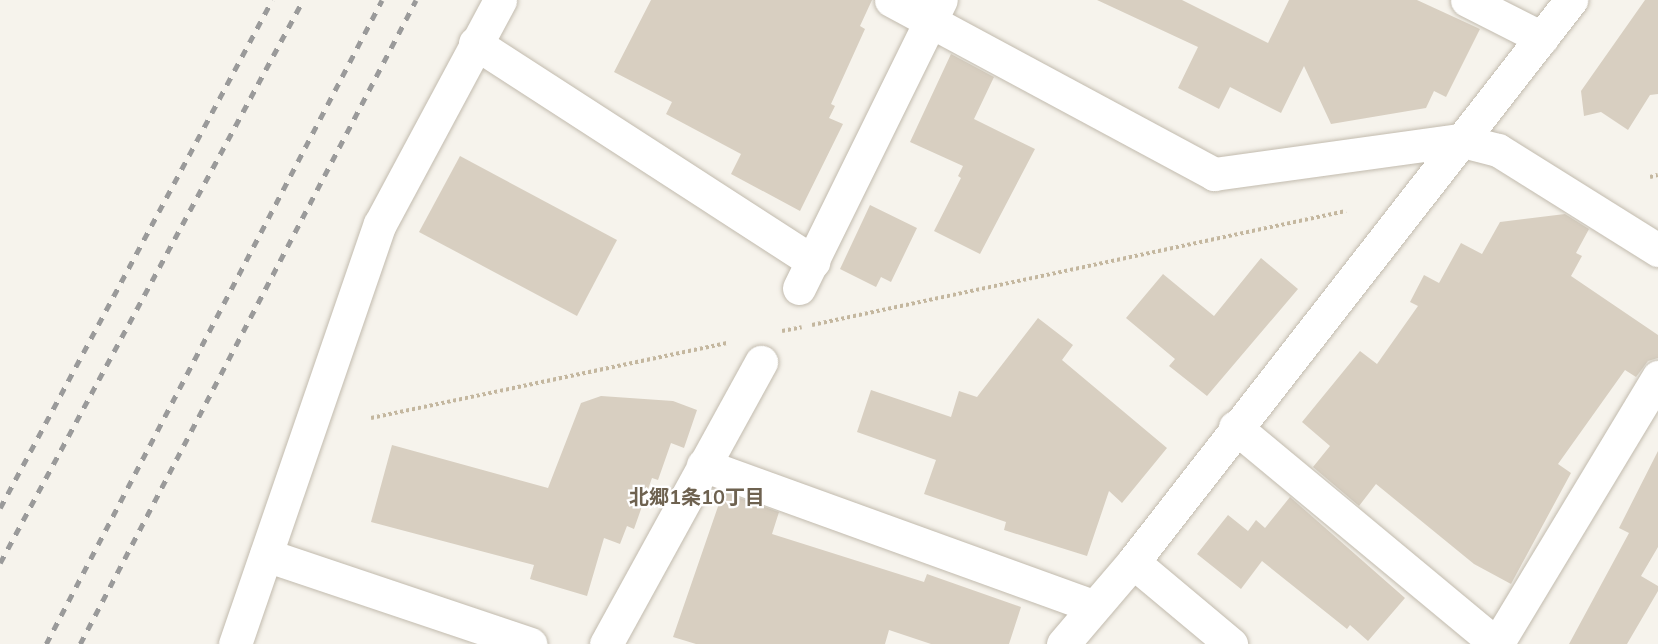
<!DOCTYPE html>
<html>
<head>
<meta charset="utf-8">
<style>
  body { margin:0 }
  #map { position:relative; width:1658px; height:644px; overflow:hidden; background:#f6f3ec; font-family:Mulish,"Noto Sans JP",sans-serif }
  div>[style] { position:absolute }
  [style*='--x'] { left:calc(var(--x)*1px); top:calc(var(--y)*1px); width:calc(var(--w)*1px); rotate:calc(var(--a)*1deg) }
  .building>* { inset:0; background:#d8cfc1 }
  .path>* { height:4px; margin-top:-2px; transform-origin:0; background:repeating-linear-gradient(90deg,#c4b79f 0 3px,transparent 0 6px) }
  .roads { filter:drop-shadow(0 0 2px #c2bbae) drop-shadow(0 0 2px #c2bbae) }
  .minor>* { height:33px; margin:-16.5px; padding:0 16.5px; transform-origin:16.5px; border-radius:16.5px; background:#fff }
  .rail>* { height:4.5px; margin-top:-2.25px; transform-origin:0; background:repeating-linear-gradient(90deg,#9a9a9a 0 8px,transparent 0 16px) }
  span { translate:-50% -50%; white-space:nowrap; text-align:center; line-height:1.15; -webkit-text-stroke:4.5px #fff; paint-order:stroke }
  .neighbourhood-label { font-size:20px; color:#6e6250; font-weight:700 }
</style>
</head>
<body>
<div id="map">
  <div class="building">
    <i style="clip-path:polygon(651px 0,872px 0,860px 26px,865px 29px,831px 104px,835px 106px,829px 118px,843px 124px,800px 211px,731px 174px,741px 154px,666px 114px,672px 102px,614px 72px)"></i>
    <i style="clip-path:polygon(1097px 0,1182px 0,1268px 43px,1289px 0,1417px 0,1480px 29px,1446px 97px,1434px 91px,1426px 108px,1331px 124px,1304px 66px,1281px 113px,1230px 87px,1219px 109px,1178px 88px,1198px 47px)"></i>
    <i style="clip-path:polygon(1645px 0,1658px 0,1658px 94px,1650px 95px,1628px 130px,1601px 112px,1584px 116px,1581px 91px)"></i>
    <i style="clip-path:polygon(951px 54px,994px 77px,974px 119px,1035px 149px,980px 254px,934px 231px,961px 178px,958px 176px,963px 166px,910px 142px)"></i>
    <i style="clip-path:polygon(460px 156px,617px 240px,577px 316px,419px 232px)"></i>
    <i style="clip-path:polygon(870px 205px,917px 228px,891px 282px,881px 277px,876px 287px,840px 269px)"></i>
    <i style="clip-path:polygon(1565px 214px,1589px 229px,1576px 253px,1582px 256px,1571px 276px,1658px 335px,1658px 358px,1648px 361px,1636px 377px,1625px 370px,1558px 464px,1571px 473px,1511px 584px,1474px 564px,1376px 484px,1359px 506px,1313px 467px,1330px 446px,1302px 422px,1360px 351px,1377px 364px,1418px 306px,1410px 302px,1424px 275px,1439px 283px,1461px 243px,1482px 254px,1500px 222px)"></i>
    <i style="clip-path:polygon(1261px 258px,1298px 289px,1207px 396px,1169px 366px,1175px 359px,1126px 318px,1163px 274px,1214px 316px)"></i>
    <i style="clip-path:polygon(1038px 318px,1073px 345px,1062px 360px,1167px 448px,1122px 503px,1109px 491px,1087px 556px,1004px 530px,1006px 522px,924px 494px,936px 460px,857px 432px,871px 390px,951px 417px,959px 391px,977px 397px)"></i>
    <i style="clip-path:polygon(601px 396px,673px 401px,697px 410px,684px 448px,671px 443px,658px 480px,652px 478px,634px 529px,627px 526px,620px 544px,604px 538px,587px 596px,530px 579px,534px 565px,371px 522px,392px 445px,548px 488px,581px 403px)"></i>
    <i style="clip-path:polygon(1658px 451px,1658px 547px,1641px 576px,1658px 586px,1658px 591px,1627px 644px,1569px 644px,1629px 533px,1619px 528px)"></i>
    <i style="clip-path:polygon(723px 492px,779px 512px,772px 534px,924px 582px,927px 574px,1021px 607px,1009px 644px,931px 644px,889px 630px,885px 644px,696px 644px,673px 637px)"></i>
    <i style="clip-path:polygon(1290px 497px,1405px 598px,1368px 641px,1350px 625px,1347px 629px,1262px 561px,1241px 589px,1197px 554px,1228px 515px,1248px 531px,1256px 520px,1265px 528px)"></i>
  </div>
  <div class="path">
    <i style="--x:1650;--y:177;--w:8;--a:-14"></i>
    <i style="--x:812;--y:325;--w:546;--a:-12.05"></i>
    <i style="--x:782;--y:331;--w:20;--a:-11"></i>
    <i style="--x:371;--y:418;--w:365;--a:-11.9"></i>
  </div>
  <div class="roads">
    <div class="minor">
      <i style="--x:891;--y:0;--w:367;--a:28.3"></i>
      <i style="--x:1214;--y:174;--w:247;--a:-7.9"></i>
      <i style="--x:1459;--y:140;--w:40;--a:14.4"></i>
      <i style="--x:1498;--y:150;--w:189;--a:32"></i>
      <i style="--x:1467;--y:0;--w:84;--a:26.9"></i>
      <i style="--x:475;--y:43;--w:403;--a:32.9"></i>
      <i style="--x:799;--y:288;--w:321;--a:-63.8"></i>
      <i style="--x:1235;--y:427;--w:339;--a:39.7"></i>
      <i style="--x:703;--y:465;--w:414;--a:19.9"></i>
      <i style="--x:266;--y:555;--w:279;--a:18.6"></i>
      <i style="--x:1133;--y:562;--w:128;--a:39.9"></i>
      <i style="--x:235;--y:644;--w:444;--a:-71"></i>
      <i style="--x:380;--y:224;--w:254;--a:-61.8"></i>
      <i style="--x:606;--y:644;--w:322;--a:-61.2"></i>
      <i style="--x:1063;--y:644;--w:108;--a:-49.5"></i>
      <i style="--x:1133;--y:562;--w:713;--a:-52.07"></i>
      <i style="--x:1497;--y:644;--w:312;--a:-58.9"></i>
    </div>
  </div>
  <div class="rail">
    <i style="--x:0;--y:508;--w:576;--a:-61.83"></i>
    <i style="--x:0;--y:563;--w:639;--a:-61.71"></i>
    <i style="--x:46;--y:644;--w:726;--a:-62.45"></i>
    <i style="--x:80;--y:644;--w:726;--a:-62.45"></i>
  </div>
  <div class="neighbourhood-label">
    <span style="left:697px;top:496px">北郷1条10丁目</span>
  </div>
</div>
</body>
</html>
